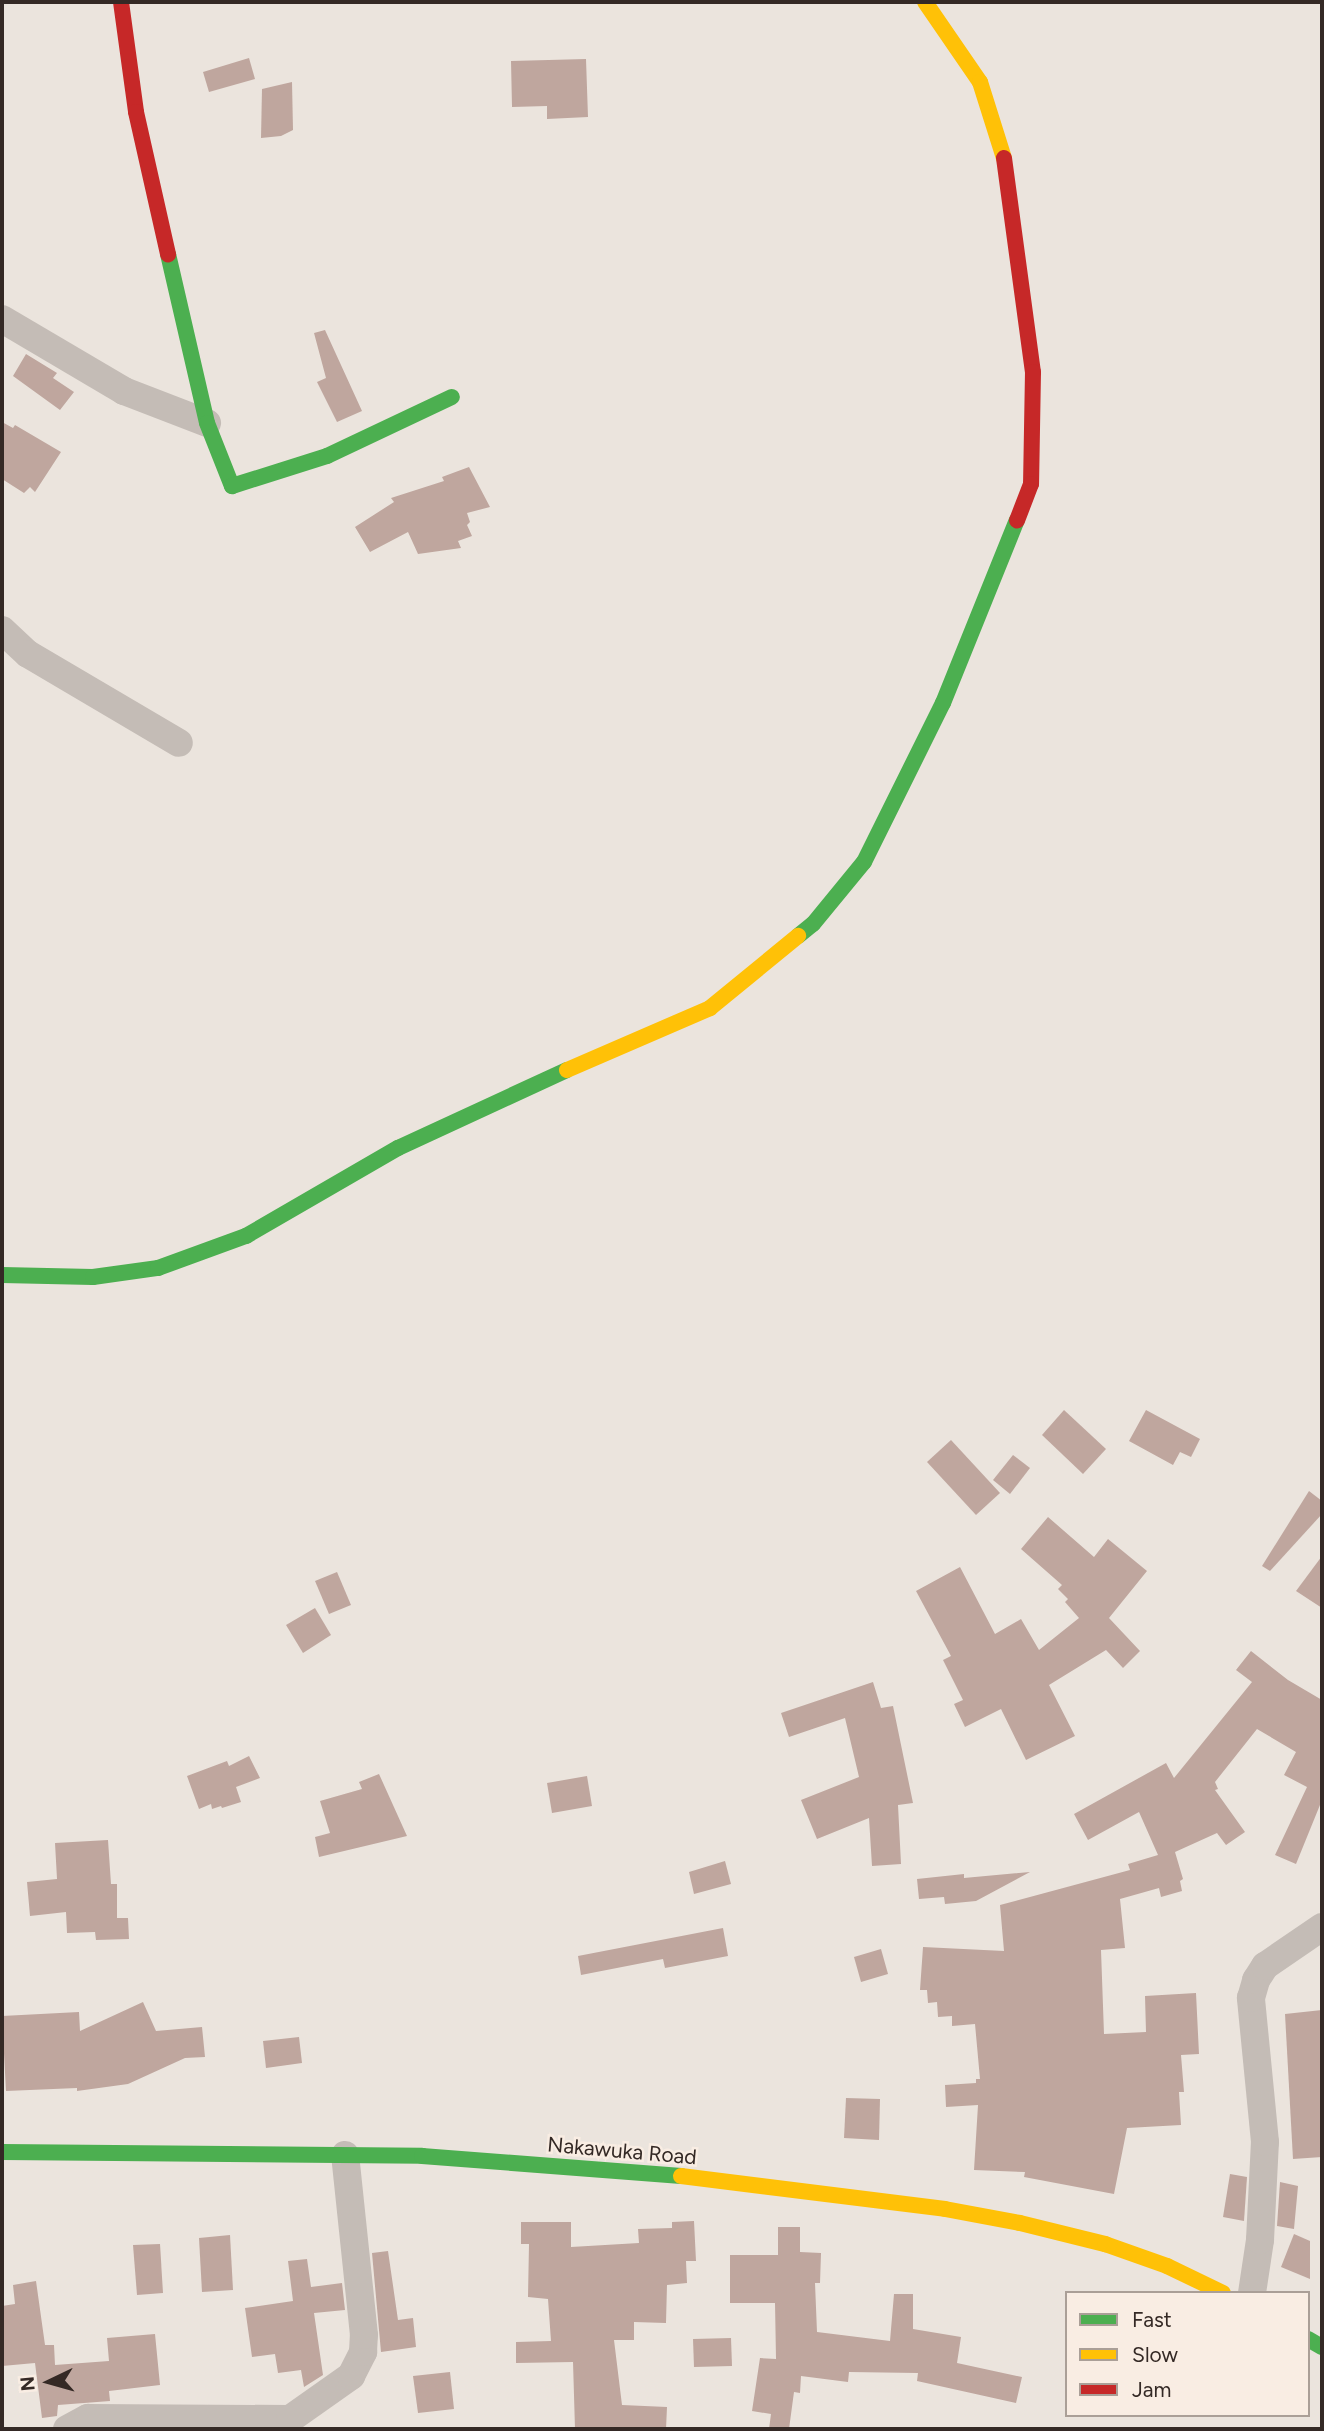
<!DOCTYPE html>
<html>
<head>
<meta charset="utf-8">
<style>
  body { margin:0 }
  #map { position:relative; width:1324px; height:2431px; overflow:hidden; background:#ebe4dd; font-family:Figtree,sans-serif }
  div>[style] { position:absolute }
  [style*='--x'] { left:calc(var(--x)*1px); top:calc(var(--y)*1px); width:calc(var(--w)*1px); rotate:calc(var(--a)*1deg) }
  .building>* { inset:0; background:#bfa69e }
  .street>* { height:28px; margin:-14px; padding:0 14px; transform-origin:14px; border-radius:14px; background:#c4bcb6 }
  .fast>* { height:16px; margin:-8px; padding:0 8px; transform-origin:8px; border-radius:8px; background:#4caf50 }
  .slow>* { height:16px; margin:-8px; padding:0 8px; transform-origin:8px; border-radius:8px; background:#ffc107 }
  .jam>* { height:16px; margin:-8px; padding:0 8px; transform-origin:8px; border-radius:8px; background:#c62828 }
  span { translate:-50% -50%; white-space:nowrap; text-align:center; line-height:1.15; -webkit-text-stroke:5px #f9ede3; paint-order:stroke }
  .street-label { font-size:21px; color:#342925 }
  .frame { position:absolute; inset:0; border:4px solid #342925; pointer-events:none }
  .legend { position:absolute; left:1065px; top:2291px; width:245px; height:126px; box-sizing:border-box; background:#f9ede3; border:2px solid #aa9f97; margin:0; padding:9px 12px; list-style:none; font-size:21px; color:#342925 }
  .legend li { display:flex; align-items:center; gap:14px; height:35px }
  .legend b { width:35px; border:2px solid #aa9f97 }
  .north { position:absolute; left:14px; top:2347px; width:70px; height:70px; -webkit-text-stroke:5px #f9ede3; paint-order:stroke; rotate:265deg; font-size:19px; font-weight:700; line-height:28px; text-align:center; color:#342925 }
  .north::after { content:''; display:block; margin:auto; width:24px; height:32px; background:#342925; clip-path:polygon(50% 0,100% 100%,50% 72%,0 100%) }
</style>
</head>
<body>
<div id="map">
  <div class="building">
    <i style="clip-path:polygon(249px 58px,255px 79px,209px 92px,203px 72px)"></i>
    <i style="clip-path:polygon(586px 59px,588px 117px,547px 119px,547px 106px,512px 107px,511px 61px)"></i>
    <i style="clip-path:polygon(292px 82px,293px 130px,281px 136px,261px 138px,262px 89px)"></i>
    <i style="clip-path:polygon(325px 330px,362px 411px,337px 422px,317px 382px,326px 378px,314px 333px)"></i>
    <i style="clip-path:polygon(26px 354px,57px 373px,53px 378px,74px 392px,60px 410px,13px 376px)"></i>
    <i style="clip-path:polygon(2px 422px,13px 428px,15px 425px,61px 452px,35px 492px,30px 487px,24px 493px,2px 479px)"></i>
    <i style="clip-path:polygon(469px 467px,490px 507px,467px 513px,470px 522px,467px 525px,472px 536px,458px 541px,461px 548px,418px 554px,408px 532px,370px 552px,355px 527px,394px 502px,391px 498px,444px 481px,442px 477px)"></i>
    <i style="clip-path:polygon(1064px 1410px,1106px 1449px,1083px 1474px,1042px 1435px)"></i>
    <i style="clip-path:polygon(1146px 1410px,1200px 1439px,1191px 1457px,1180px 1452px,1173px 1465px,1129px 1441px)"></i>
    <i style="clip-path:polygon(951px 1440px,1000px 1493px,976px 1515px,927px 1462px)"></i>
    <i style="clip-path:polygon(1013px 1455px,1030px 1468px,1010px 1494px,993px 1480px)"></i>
    <i style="clip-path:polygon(1309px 1491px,1322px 1501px,1322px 1514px,1270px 1571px,1262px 1566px)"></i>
    <i style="clip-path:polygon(1048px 1517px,1094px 1557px,1108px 1539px,1147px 1571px,1109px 1618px,1140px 1651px,1123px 1668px,1106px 1650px,1049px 1685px,1075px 1736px,1026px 1760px,1001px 1709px,965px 1727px,954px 1704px,963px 1700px,943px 1660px,951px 1656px,916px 1591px,960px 1567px,995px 1634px,1021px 1619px,1039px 1650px,1079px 1618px,1065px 1602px,1068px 1599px,1058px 1589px,1062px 1585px,1021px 1549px)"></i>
    <i style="clip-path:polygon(1322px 1556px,1322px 1608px,1296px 1591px)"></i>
    <i style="clip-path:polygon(337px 1572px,351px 1605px,329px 1614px,315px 1581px)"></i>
    <i style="clip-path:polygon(315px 1608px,331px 1635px,303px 1653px,286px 1625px)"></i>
    <i style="clip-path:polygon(1251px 1651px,1288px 1680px,1322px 1700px,1322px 1800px,1296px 1864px,1275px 1855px,1307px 1787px,1284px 1775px,1296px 1752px,1257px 1729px,1215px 1782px,1218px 1789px,1215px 1790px,1245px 1832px,1226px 1845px,1217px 1833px,1175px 1852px,1183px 1879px,1180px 1881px,1182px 1891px,1161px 1897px,1159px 1888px,1120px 1899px,1125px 1948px,1101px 1950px,1104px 2034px,1146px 2032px,1145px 1996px,1196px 1993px,1199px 2054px,1181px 2055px,1184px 2092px,1179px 2092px,1181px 2125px,1127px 2128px,1114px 2194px,1024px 2177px,1025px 2172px,974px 2170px,978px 2105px,946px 2107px,945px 2085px,976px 2083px,976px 2079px,980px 2079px,975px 2024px,952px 2026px,952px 2016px,938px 2017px,937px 2002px,928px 2003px,927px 1990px,920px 1990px,923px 1947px,1004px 1951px,1000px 1905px,1130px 1870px,1128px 1864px,1158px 1855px,1139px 1812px,1088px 1840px,1074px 1814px,1166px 1763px,1174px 1778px,1252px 1682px,1236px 1670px)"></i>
    <i style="clip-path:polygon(873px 1682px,881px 1708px,893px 1706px,913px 1803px,898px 1805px,901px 1864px,872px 1866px,869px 1818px,817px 1839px,801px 1800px,859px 1777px,845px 1718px,789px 1737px,781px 1713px)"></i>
    <i style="clip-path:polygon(249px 1756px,260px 1778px,236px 1787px,241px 1802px,222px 1808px,221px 1806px,212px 1809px,211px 1804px,199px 1809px,187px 1776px,227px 1761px,229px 1766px)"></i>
    <i style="clip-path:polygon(379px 1774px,407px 1836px,319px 1857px,315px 1837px,330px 1833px,320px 1801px,362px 1789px,359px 1782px)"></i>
    <i style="clip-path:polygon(587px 1776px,592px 1806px,552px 1813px,547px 1783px)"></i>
    <i style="clip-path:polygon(108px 1840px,111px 1884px,117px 1884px,117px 1918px,128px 1918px,129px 1939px,96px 1940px,95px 1932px,67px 1933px,66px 1912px,30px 1916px,27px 1882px,57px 1879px,55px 1843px)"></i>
    <i style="clip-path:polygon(725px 1861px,731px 1884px,694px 1894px,689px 1872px)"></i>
    <i style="clip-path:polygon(1030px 1872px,976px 1901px,945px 1904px,944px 1897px,919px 1899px,917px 1879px,964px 1874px,964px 1878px)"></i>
    <i style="clip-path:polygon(723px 1928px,728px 1956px,665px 1968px,663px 1959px,581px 1975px,578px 1956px)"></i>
    <i style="clip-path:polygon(881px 1949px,888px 1974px,861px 1982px,854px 1957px)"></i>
    <i style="clip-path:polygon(143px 2002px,156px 2031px,202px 2027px,205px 2057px,185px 2058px,128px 2084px,77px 2091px,77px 2088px,6px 2091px,2px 2016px,79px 2012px,80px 2031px)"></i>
    <i style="clip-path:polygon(1322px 2010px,1322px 2157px,1293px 2159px,1285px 2014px)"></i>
    <i style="clip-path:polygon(299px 2037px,302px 2063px,266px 2068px,263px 2041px)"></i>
    <i style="clip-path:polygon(846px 2098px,880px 2099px,879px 2140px,844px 2138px)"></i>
    <i style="clip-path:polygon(1230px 2174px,1247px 2177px,1244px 2221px,1223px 2217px)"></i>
    <i style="clip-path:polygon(1280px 2182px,1298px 2186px,1294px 2229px,1277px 2226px)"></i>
    <i style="clip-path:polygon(694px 2221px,696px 2261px,686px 2261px,687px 2283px,667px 2285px,666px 2323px,634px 2322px,634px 2340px,614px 2340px,622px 2405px,667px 2407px,666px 2429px,575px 2429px,573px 2362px,516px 2363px,516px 2342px,551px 2341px,548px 2299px,528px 2297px,529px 2244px,521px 2244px,521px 2222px,571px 2222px,571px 2247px,639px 2243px,638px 2229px,672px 2228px,672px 2222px)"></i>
    <i style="clip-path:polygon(778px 2227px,800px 2227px,800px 2252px,821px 2253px,820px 2283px,815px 2283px,817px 2332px,890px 2341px,894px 2294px,913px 2294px,913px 2329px,961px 2337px,957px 2363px,1022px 2377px,1016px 2403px,917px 2381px,918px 2373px,849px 2372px,848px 2382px,801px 2376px,800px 2393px,794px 2392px,789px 2429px,769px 2429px,771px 2414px,752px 2411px,760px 2358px,776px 2359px,775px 2303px,730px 2303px,730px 2255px,778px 2255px)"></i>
    <i style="clip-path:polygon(1294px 2234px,1310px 2241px,1310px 2279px,1281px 2267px)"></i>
    <i style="clip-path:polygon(230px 2235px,233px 2290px,202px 2292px,199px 2238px)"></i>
    <i style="clip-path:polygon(160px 2244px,163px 2293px,137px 2295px,133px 2245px)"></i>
    <i style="clip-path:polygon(388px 2251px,398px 2320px,413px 2318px,416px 2347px,381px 2352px,372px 2253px)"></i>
    <i style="clip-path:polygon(307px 2259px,311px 2287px,342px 2283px,345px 2310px,314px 2313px,323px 2375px,304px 2387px,301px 2370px,278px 2373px,275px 2354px,252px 2357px,245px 2308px,293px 2301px,288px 2261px)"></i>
    <i style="clip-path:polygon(36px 2281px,45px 2345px,54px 2345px,55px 2365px,109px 2361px,107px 2338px,155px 2334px,160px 2385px,109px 2391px,110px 2401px,58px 2405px,57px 2416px,42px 2418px,35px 2363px,2px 2366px,2px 2306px,15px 2304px,13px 2285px)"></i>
    <i style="clip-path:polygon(731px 2338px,732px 2366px,694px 2367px,693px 2339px)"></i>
    <i style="clip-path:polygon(450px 2372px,454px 2409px,418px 2413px,413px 2376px)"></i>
  </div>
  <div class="street">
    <i style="--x:2;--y:319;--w:142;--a:30.5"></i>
    <i style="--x:124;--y:391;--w:89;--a:21.1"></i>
    <i style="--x:2;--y:630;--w:35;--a:43"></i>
    <i style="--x:28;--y:654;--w:175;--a:30.5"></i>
    <i style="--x:1252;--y:2293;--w:54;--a:-81.4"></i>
    <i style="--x:1260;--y:2240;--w:98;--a:-87.1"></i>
    <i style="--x:1265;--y:2142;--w:145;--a:-95.6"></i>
    <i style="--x:1251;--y:1998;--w:19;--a:-74"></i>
    <i style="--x:1256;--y:1980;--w:17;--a:-57"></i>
    <i style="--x:1265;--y:1966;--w:69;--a:-34.4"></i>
    <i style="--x:67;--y:2429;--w:24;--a:-28"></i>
    <i style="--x:88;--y:2418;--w:202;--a:0.3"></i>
    <i style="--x:290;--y:2419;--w:75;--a:-35.2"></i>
    <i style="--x:351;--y:2376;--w:27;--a:-63"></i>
    <i style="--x:363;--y:2352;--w:17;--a:-87"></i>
    <i style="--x:364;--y:2335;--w:181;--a:-96"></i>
  </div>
  <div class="fast">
    <i style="--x:168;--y:254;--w:173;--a:77"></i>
    <i style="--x:207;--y:423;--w:68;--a:68.4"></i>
    <i style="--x:232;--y:486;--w:100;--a:-17.5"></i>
    <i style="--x:327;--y:456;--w:138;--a:-25.3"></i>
    <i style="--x:798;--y:936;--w:19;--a:-39"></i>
    <i style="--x:813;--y:924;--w:80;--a:-50.6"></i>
    <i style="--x:864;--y:862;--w:178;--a:-63.6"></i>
    <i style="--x:943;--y:703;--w:197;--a:-68"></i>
    <i style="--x:2;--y:1275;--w:91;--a:1.3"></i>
    <i style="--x:93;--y:1277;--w:66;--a:-7.9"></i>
    <i style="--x:158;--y:1268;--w:94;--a:-20"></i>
    <i style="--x:246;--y:1236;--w:176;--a:-30.1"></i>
    <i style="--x:398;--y:1148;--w:186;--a:-24.8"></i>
    <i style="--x:2;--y:2152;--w:420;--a:0.5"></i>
    <i style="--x:422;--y:2156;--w:260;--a:4.4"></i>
    <i style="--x:1308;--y:2339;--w:16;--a:30"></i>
  </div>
  <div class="slow">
    <i style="--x:925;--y:2;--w:97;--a:55.5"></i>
    <i style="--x:980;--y:82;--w:80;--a:72.5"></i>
    <i style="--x:567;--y:1070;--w:156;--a:-23.4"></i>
    <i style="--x:710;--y:1008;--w:114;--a:-39.3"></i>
    <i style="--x:681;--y:2176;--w:266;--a:7.1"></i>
    <i style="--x:945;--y:2209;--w:76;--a:10.6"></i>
    <i style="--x:1020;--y:2223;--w:88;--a:13.9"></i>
    <i style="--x:1105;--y:2244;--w:66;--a:19.5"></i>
    <i style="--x:1167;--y:2266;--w:62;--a:25.7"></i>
  </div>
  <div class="jam">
    <i style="--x:121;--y:2;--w:111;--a:82.2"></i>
    <i style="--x:136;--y:112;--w:146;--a:77.3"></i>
    <i style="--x:1004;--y:158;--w:216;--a:82.3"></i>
    <i style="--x:1033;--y:372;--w:112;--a:91"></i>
    <i style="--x:1031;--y:484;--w:39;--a:111"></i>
  </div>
  <div class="street-label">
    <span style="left:622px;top:2151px;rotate:5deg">Nakawuka Road</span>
  </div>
  <div class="frame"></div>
  <ul class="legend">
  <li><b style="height:9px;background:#4caf50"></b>Fast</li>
  <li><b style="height:9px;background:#ffc107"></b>Slow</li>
  <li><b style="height:9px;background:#c62828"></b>Jam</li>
  </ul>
  <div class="north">N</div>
</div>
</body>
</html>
